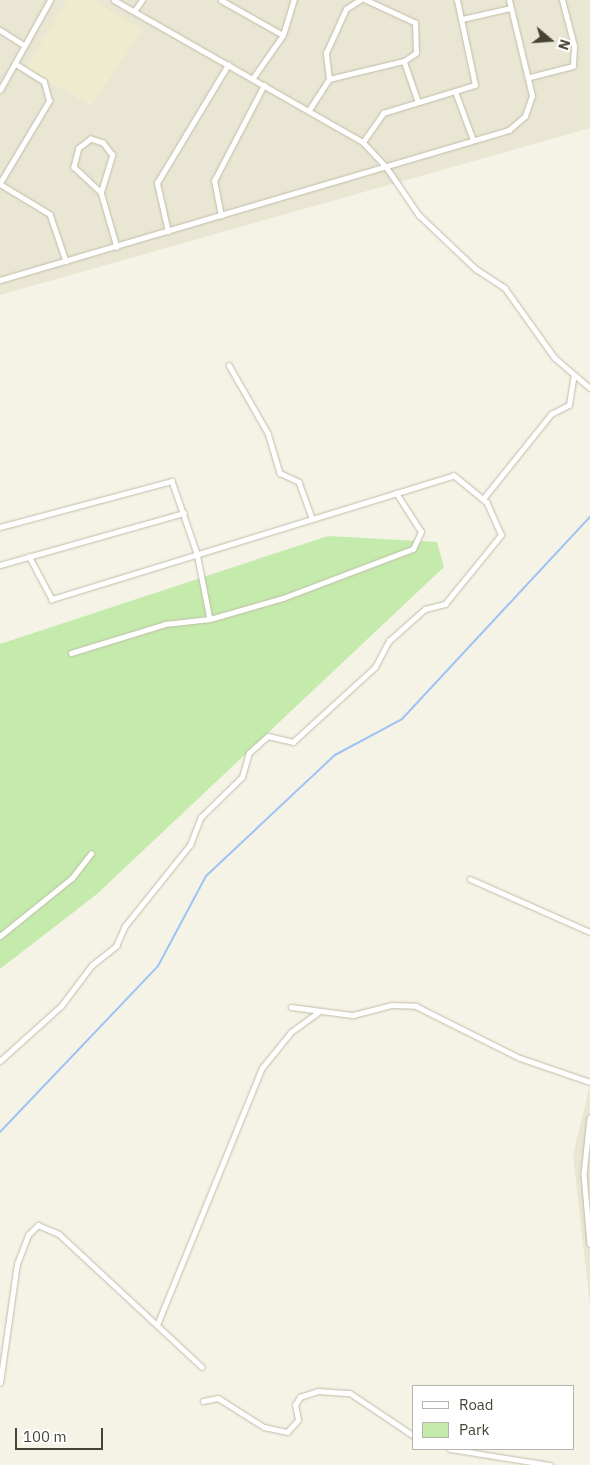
<!DOCTYPE html>
<html>
<head>
<meta charset="utf-8">
<style>
  body { margin:0 }
  #map { position:relative; width:590px; height:1465px; overflow:hidden; background:#f4f3e6; font-family:"IBM Plex Sans",sans-serif }
  div>[style] { position:absolute }
  [style*='--x'] { left:calc(var(--x)*1px); top:calc(var(--y)*1px); width:calc(var(--w)*1px); rotate:calc(var(--a)*1deg) }
  .residential>* { inset:0; background:#e9e6d4 }
  .education>* { inset:0; background:#eeebcf }
  .green>* { inset:0; background:#c4ebac }
  .stream>* { height:2px; margin:-1px; padding:0 1px; transform-origin:1px; border-radius:1px; background:#9ec3f5 }
  .roads { filter:drop-shadow(0 0 1px #c0bca8) drop-shadow(0 0 1px #c0bca8) }
  .minor>* { height:4.5px; margin:-2.25px; padding:0 2.25px; transform-origin:2.25px; border-radius:2.25px; background:#fff }
  span { translate:-50% -50%; white-space:nowrap; text-align:center; line-height:1.15; -webkit-text-stroke:4px #fff; paint-order:stroke }
  .legend { position:absolute; left:412px; top:1385px; width:162px; height:65px; box-sizing:border-box; background:#fff; border:1px solid #b6b4ae; margin:0; padding:6px 9px; list-style:none; font-size:15px; color:#484435 }
  .legend li { display:flex; align-items:center; gap:10px; height:25px }
  .legend b { width:25px; border:1px solid #b6b4ae }
  .north { position:absolute; left:525px; top:15px; width:50px; height:50px; -webkit-text-stroke:4px #fff; paint-order:stroke; rotate:108deg; font-size:14px; font-weight:700; line-height:20px; text-align:center; color:#484435 }
  .north::after { content:''; display:block; margin:auto; width:18px; height:22px; background:#484435; clip-path:polygon(50% 0,100% 100%,50% 72%,0 100%) }
  .scale { position:absolute; left:15px; top:1428px; width:88px; height:22px; box-sizing:border-box; border:2px solid #484435; border-top:0; padding-left:6px; font-size:15px; line-height:18px; white-space:nowrap; color:#484435; -webkit-text-stroke:4px #fff; paint-order:stroke }
</style>
</head>
<body>
<div id="map">
  <div class="residential">
    <i style="clip-path:polygon(0 0,590px 0,590px 128px,0 295px)"></i>
    <i style="clip-path:polygon(590px 1085px,590px 1306px,573px 1155px)"></i>
  </div>
  <div class="education">
    <i style="clip-path:polygon(67px 0,92px 0,143px 29px,91px 106px,26px 68px)"></i>
  </div>
  <div class="green">
    <i style="clip-path:polygon(328px 536px,437px 542px,444px 567px,97px 894px,0 969px,0 644px)"></i>
  </div>
  <div class="stream">
    <i style="--x:0;--y:1132;--w:229;--a:-46.4"></i>
    <i style="--x:158;--y:966;--w:102;--a:-61.9"></i>
    <i style="--x:206;--y:876;--w:177;--a:-43.2"></i>
    <i style="--x:335;--y:755;--w:76;--a:-28.2"></i>
    <i style="--x:402;--y:719;--w:276;--a:-47.1"></i>
  </div>
  <div class="roads">
    <div class="minor">
      <i style="--x:114;--y:0;--w:287;--a:29.7"></i>
      <i style="--x:363;--y:142;--w:35;--a:47"></i>
      <i style="--x:387;--y:168;--w:57;--a:55.8"></i>
      <i style="--x:419;--y:215;--w:79;--a:43.5"></i>
      <i style="--x:476;--y:269;--w:35;--a:33"></i>
      <i style="--x:505;--y:288;--w:86;--a:54.5"></i>
      <i style="--x:555;--y:358;--w:46;--a:40.6"></i>
      <i style="--x:221;--y:0;--w:71;--a:29.4"></i>
      <i style="--x:135;--y:10;--w:12;--a:-55"></i>
      <i style="--x:462;--y:19;--w:50;--a:-12.7"></i>
      <i style="--x:0;--y:30;--w:28;--a:32"></i>
      <i style="--x:404;--y:61;--w:42;--a:70.7"></i>
      <i style="--x:530;--y:77;--w:44;--a:-14.3"></i>
      <i style="--x:573;--y:66;--w:20;--a:-87"></i>
      <i style="--x:574;--y:46;--w:48;--a:-104.6"></i>
      <i style="--x:253;--y:78;--w:52;--a:-55.1"></i>
      <i style="--x:283;--y:35;--w:37;--a:-73"></i>
      <i style="--x:329;--y:79;--w:26;--a:-97"></i>
      <i style="--x:326;--y:53;--w:48;--a:-65.6"></i>
      <i style="--x:346;--y:9;--w:17;--a:-33"></i>
      <i style="--x:0;--y:90;--w:103;--a:-60.9"></i>
      <i style="--x:456;--y:93;--w:49;--a:69.7"></i>
      <i style="--x:309;--y:110;--w:37;--a:-57"></i>
      <i style="--x:329;--y:79;--w:77;--a:-13.5"></i>
      <i style="--x:404;--y:61;--w:14;--a:-34"></i>
      <i style="--x:416;--y:53;--w:30;--a:-92"></i>
      <i style="--x:415;--y:23;--w:55;--a:-155.3"></i>
      <i style="--x:363;--y:142;--w:35;--a:-55"></i>
      <i style="--x:383;--y:113;--w:96;--a:-16.9"></i>
      <i style="--x:475;--y:85;--w:87;--a:-102"></i>
      <i style="--x:0;--y:183;--w:96;--a:-59.1"></i>
      <i style="--x:49;--y:101;--w:20;--a:-105"></i>
      <i style="--x:44;--y:82;--w:32;--a:-148"></i>
      <i style="--x:0;--y:184;--w:58;--a:31"></i>
      <i style="--x:50;--y:214;--w:50;--a:71.2"></i>
      <i style="--x:101;--y:192;--w:39;--a:-73"></i>
      <i style="--x:112;--y:155;--w:15;--a:-127"></i>
      <i style="--x:103;--y:143;--w:13;--a:-162"></i>
      <i style="--x:91;--y:139;--w:15;--a:143"></i>
      <i style="--x:79;--y:148;--w:20;--a:105"></i>
      <i style="--x:74;--y:167;--w:37;--a:43"></i>
      <i style="--x:101;--y:192;--w:57;--a:73.8"></i>
      <i style="--x:221;--y:216;--w:36;--a:-101"></i>
      <i style="--x:214;--y:181;--w:108;--a:-62.5"></i>
      <i style="--x:168;--y:232;--w:50;--a:-102.7"></i>
      <i style="--x:157;--y:183;--w:138;--a:-59"></i>
      <i style="--x:0;--y:280;--w:531;--a:-16.42"></i>
      <i style="--x:509;--y:130;--w:21;--a:-41"></i>
      <i style="--x:525;--y:116;--w:21;--a:-71"></i>
      <i style="--x:532;--y:96;--w:99;--a:-103.5"></i>
      <i style="--x:229;--y:365;--w:78;--a:60.2"></i>
      <i style="--x:268;--y:433;--w:42;--a:73.3"></i>
      <i style="--x:280;--y:473;--w:21;--a:25"></i>
      <i style="--x:299;--y:482;--w:37;--a:70"></i>
      <i style="--x:483;--y:499;--w:109;--a:-51.3"></i>
      <i style="--x:551;--y:414;--w:20;--a:-27"></i>
      <i style="--x:569;--y:405;--w:30;--a:-81"></i>
      <i style="--x:0;--y:527;--w:178;--a:-15"></i>
      <i style="--x:172;--y:481;--w:76;--a:70.9"></i>
      <i style="--x:197;--y:553;--w:67;--a:78.9"></i>
      <i style="--x:0;--y:565;--w:191;--a:-15.8"></i>
      <i style="--x:71;--y:653;--w:98;--a:-17.1"></i>
      <i style="--x:165;--y:624;--w:45;--a:-6.3"></i>
      <i style="--x:210;--y:619;--w:76;--a:-16"></i>
      <i style="--x:283;--y:598;--w:139;--a:-20.7"></i>
      <i style="--x:413;--y:549;--w:19;--a:-65"></i>
      <i style="--x:421;--y:532;--w:46;--a:-122.7"></i>
      <i style="--x:470;--y:879;--w:131;--a:23.8"></i>
      <i style="--x:0;--y:936;--w:92;--a:-38.9"></i>
      <i style="--x:72;--y:878;--w:31;--a:-52"></i>
      <i style="--x:291;--y:1007;--w:63;--a:7.4"></i>
      <i style="--x:353;--y:1015;--w:40;--a:-14.4"></i>
      <i style="--x:392;--y:1005;--w:24;--a:2"></i>
      <i style="--x:416;--y:1006;--w:116;--a:26.6"></i>
      <i style="--x:520;--y:1058;--w:74;--a:18.9"></i>
      <i style="--x:0;--y:1061;--w:82;--a:-42"></i>
      <i style="--x:61;--y:1006;--w:51;--a:-52.9"></i>
      <i style="--x:92;--y:965;--w:31;--a:-38"></i>
      <i style="--x:116;--y:946;--w:22;--a:-66"></i>
      <i style="--x:125;--y:926;--w:104;--a:-51.3"></i>
      <i style="--x:190;--y:845;--w:30;--a:-69"></i>
      <i style="--x:201;--y:817;--w:57;--a:-44.3"></i>
      <i style="--x:242;--y:777;--w:25;--a:-74"></i>
      <i style="--x:249;--y:753;--w:25;--a:-42"></i>
      <i style="--x:268;--y:736;--w:26;--a:13"></i>
      <i style="--x:293;--y:742;--w:111;--a:-42.4"></i>
      <i style="--x:375;--y:667;--w:30;--a:-62"></i>
      <i style="--x:389;--y:641;--w:48;--a:-41.6"></i>
      <i style="--x:425;--y:609;--w:21;--a:-14"></i>
      <i style="--x:445;--y:604;--w:89;--a:-50.9"></i>
      <i style="--x:501;--y:535;--w:35;--a:-114"></i>
      <i style="--x:487;--y:503;--w:43;--a:-140.7"></i>
      <i style="--x:454;--y:476;--w:421;--a:162.9"></i>
      <i style="--x:52;--y:600;--w:49;--a:-118.1"></i>
      <i style="--x:590;--y:1118;--w:56;--a:96.1"></i>
      <i style="--x:584;--y:1174;--w:70;--a:85.1"></i>
      <i style="--x:157;--y:1325;--w:278;--a:-67.8"></i>
      <i style="--x:262;--y:1068;--w:46;--a:-51.1"></i>
      <i style="--x:291;--y:1032;--w:34;--a:-36"></i>
      <i style="--x:0;--y:1383;--w:120;--a:-81.9"></i>
      <i style="--x:17;--y:1264;--w:31;--a:-69"></i>
      <i style="--x:28;--y:1235;--w:14;--a:-45"></i>
      <i style="--x:38;--y:1225;--w:23;--a:23"></i>
      <i style="--x:59;--y:1234;--w:195;--a:42.9"></i>
      <i style="--x:203;--y:1401;--w:15;--a:-11"></i>
      <i style="--x:218;--y:1398;--w:54;--a:32.2"></i>
      <i style="--x:264;--y:1427;--w:24;--a:12"></i>
      <i style="--x:287;--y:1432;--w:16;--a:-47"></i>
      <i style="--x:298;--y:1420;--w:15;--a:-101"></i>
      <i style="--x:295;--y:1405;--w:9;--a:-58"></i>
      <i style="--x:300;--y:1397;--w:19;--a:-18"></i>
      <i style="--x:318;--y:1391;--w:32;--a:4"></i>
      <i style="--x:350;--y:1393;--w:77;--a:33.9"></i>
      <i style="--x:450;--y:1449;--w:101;--a:9.1"></i>
    </div>
  </div>
  <ul class="legend">
  <li><b style="height:6px;background:#fff"></b>Road</li>
  <li><b style="height:14px;background:#c4ebac"></b>Park</li>
  </ul>
  <div class="north">N</div>
  <div class="scale">100 m</div>
</div>
</body>
</html>
